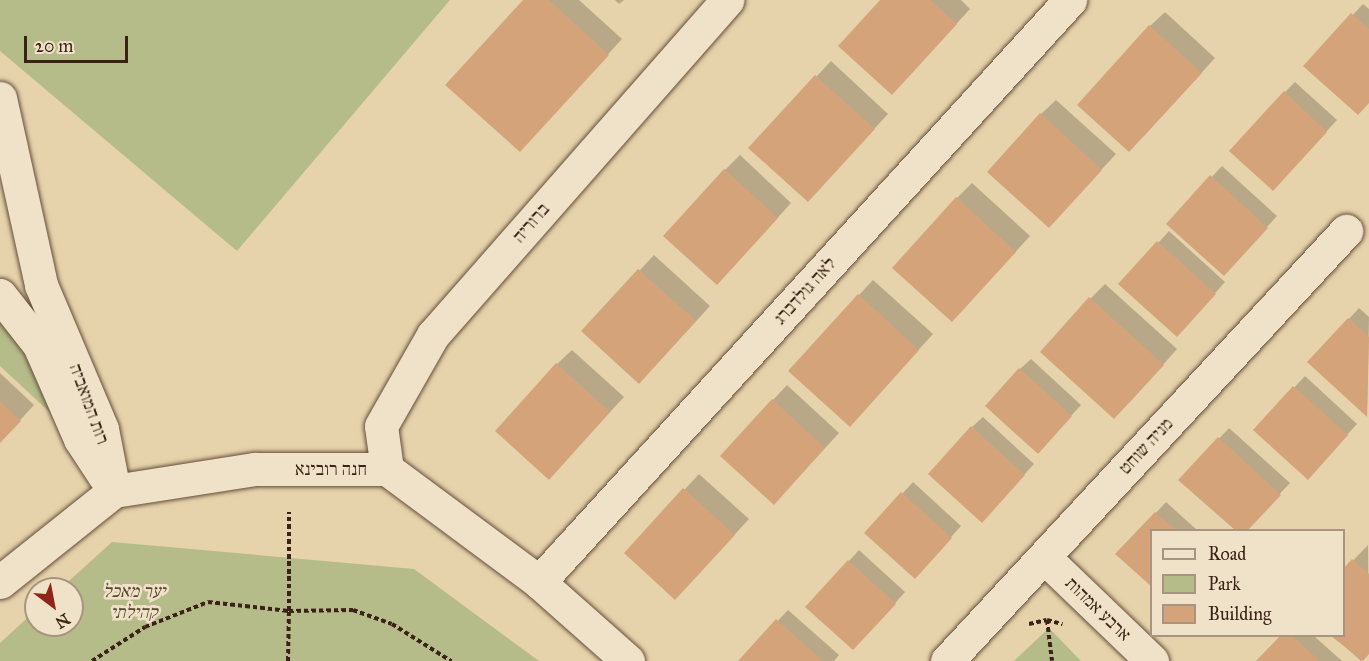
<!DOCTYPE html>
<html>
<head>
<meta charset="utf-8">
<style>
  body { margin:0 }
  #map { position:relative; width:1369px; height:661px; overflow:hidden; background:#e6d3ab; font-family:"IM FELL Great Primer","Frank Ruhl Libre",serif }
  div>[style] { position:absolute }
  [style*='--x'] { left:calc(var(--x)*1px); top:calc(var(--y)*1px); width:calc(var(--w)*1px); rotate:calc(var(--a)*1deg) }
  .green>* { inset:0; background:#b5bc89 }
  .shadow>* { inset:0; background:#0003 }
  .building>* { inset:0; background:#d5a37a }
  .path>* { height:4px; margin-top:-2px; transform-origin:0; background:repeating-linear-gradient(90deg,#3b2216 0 4.5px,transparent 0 7.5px) }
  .roads { filter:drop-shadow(0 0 2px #664e3b) drop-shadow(0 0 2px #664e3b) }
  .minor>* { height:33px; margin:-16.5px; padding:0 16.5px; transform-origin:16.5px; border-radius:16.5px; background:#efe2c8 }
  span { translate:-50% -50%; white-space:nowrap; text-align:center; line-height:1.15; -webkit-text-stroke:5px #efe2c8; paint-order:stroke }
  .street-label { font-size:18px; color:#3b2216 }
  .park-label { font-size:18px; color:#5a4833; font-style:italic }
  .legend { position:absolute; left:1150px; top:529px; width:195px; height:108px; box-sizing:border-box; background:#efe2c8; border:2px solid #a79581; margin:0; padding:8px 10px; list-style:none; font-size:18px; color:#3b2216 }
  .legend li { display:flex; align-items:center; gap:12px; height:30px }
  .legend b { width:30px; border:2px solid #a79581 }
  .north { position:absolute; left:24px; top:577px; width:60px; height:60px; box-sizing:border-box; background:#efe2c8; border:2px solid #a79581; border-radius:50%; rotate:148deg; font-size:16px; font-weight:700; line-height:24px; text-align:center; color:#3b2216 }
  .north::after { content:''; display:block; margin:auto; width:21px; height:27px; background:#8f2418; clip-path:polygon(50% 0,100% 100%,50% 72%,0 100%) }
  .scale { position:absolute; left:24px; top:36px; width:104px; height:27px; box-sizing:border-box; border:3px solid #3b2216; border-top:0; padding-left:8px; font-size:18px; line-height:21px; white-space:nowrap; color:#3b2216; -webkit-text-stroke:4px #efe2c8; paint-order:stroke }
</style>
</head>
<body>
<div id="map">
  <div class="green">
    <i style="clip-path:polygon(0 0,450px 0,237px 251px,0 51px)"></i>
    <i style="clip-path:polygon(0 315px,25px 346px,55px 417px,0 366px)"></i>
    <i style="clip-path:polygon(112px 542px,414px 569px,539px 661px,0 661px,0 643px,36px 610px,36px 625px,72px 625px,72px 589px,60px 589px)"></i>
    <i style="clip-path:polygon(1049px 628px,1081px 661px,1014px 661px)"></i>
  </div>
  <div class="shadow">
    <i style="clip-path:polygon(525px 0,579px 0,622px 39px,534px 136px)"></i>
    <i style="clip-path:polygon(615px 0,624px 0,619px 4px)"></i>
    <i style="clip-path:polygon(882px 0,961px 0,970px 9px,907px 78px)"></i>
    <i style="clip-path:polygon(1363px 4px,1369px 9px,1369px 102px,1305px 66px)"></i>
    <i style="clip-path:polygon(1165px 12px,1215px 58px,1144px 136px,1150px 26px)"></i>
    <i style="clip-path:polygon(831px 61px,888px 114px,822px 185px,750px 148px)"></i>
    <i style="clip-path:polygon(1295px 82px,1337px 120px,1284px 178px,1285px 92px)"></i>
    <i style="clip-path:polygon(1056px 100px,1116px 154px,1063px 211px,1041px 114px)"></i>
    <i style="clip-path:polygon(740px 155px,791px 203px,732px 268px,725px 170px)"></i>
    <i style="clip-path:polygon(1222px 166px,1277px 216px,1234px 264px,1168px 224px)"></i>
    <i style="clip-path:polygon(972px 183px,1030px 236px,966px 306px,957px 198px)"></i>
    <i style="clip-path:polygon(1169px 231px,1225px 282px,1187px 325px,1121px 284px)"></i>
    <i style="clip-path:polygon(654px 255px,710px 306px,654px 367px,583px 331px)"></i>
    <i style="clip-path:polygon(873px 280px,933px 334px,864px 410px,859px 295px)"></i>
    <i style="clip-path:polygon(1105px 284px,1177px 349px,1129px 403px,1090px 299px)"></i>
    <i style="clip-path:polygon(1359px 308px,1369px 317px,1367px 415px,1309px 362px)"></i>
    <i style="clip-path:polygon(572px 350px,624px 397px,563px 463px,557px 364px)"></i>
    <i style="clip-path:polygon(1031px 359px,1081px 405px,1048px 441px,1020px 369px)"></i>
    <i style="clip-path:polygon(0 373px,34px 405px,0 442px)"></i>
    <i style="clip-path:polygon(1305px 376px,1357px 424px,1318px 467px,1255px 430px)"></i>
    <i style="clip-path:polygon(787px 385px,839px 433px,788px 488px,773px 400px)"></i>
    <i style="clip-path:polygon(983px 417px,1034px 464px,992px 510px,972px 427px)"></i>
    <i style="clip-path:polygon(1229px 428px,1290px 483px,1246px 530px,1237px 530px,1180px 480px)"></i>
    <i style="clip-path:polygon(699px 474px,749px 519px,690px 583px,626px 553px)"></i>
    <i style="clip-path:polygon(913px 482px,961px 526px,925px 566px,866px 533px)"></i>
    <i style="clip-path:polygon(1166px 502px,1197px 530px,1152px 530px,1118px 554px)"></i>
    <i style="clip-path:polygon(1368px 545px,1369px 653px,1361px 661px,1333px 636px,1344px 636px,1344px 570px)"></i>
    <i style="clip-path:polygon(859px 550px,905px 592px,864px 638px,849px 561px)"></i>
    <i style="clip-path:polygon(788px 610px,839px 655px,834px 661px,740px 661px)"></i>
    <i style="clip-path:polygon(1282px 636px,1314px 636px,1342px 661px,1258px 661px)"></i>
  </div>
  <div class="building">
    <i style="clip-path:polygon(523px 0,549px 0,609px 55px,520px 152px,445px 85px)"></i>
    <i style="clip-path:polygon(880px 0,930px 0,957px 24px,892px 95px,838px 46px)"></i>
    <i style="clip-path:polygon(1351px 13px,1369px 29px,1369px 103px,1358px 115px,1303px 66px)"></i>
    <i style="clip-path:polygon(1149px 25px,1202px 73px,1129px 152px,1077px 105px)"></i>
    <i style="clip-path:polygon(815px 75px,875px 129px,808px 202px,748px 148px)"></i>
    <i style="clip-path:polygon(1284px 91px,1327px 132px,1273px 191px,1229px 151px)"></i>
    <i style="clip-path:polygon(1040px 113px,1102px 170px,1049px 228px,987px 172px)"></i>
    <i style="clip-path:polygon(724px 169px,778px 218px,717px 285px,663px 236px)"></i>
    <i style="clip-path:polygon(1210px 175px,1268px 228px,1224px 276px,1166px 224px)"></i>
    <i style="clip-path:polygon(956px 197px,1016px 252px,952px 322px,892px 268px)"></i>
    <i style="clip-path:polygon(1157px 241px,1216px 294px,1177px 337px,1118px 284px)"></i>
    <i style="clip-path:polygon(638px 269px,696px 321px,639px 384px,581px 331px)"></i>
    <i style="clip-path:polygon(858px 294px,919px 350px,850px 427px,788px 371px)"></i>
    <i style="clip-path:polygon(1089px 297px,1164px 365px,1114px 419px,1040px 352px)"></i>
    <i style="clip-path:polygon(1348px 318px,1369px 337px,1367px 417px,1307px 362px)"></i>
    <i style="clip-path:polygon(556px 363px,610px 412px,549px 480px,495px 431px)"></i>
    <i style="clip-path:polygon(1019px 368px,1072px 416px,1038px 454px,985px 406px)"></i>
    <i style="clip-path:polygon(1293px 386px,1348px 435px,1308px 480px,1253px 430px)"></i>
    <i style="clip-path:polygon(772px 399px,825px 448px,774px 505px,720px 456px)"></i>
    <i style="clip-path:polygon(0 401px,21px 421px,0 443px)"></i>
    <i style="clip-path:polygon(971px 426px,1025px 475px,982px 523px,928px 474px)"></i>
    <i style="clip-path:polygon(1218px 437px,1281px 495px,1248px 530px,1235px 530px,1178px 480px)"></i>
    <i style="clip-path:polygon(683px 488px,735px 535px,675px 600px,624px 553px)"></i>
    <i style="clip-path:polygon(901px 492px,952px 538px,915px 579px,864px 533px)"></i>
    <i style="clip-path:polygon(1155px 512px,1176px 530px,1152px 530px,1152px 587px,1115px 554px)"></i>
    <i style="clip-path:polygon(1352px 559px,1369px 574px,1369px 654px,1363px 661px,1331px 636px,1344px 636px,1344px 568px)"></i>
    <i style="clip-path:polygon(848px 560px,896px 604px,853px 650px,805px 607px)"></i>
    <i style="clip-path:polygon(776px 619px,823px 661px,738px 661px)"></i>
    <i style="clip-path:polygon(1280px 636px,1292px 636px,1320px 661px,1256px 661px)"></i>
  </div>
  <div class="path">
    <i style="--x:1047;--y:620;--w:41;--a:83"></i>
    <i style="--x:1029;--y:624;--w:18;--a:-13"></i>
    <i style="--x:1047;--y:620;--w:16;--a:15"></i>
    <i style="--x:92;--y:661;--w:63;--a:-32.7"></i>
    <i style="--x:145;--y:627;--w:68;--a:-21.6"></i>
    <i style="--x:208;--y:602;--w:81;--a:6.3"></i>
    <i style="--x:289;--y:611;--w:99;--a:-90"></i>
    <i style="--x:288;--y:661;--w:50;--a:-88.9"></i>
    <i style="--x:289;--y:611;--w:64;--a:-0.9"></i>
    <i style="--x:353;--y:610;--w:41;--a:19.7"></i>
    <i style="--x:392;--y:624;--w:70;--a:32.1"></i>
  </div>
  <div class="roads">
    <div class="minor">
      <i style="--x:0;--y:98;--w:191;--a:77.6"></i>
      <i style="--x:41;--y:285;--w:156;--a:67"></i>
      <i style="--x:102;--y:429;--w:63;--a:79"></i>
      <i style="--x:0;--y:295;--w:63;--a:52"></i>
      <i style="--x:39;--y:345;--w:103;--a:66.4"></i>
      <i style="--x:80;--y:439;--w:45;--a:56.7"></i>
      <i style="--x:387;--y:469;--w:43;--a:-97.9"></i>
      <i style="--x:381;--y:426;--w:105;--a:-60.3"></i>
      <i style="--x:433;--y:335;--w:446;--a:-48.7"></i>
      <i style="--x:1044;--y:557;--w:150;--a:43.9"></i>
      <i style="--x:0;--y:582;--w:146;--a:-38.6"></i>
      <i style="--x:114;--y:491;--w:143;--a:-8.9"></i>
      <i style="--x:255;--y:469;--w:132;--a:0"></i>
      <i style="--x:387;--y:469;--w:189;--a:36.6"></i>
      <i style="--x:539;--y:582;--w:119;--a:41.6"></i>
      <i style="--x:539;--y:582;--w:788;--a:-47.62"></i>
      <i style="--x:947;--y:661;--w:587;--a:-47.14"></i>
    </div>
  </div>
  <div class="street-label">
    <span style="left:531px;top:223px;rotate:-49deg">ברוריה</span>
    <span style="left:805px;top:291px;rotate:-48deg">לאה גולדברג</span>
    <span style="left:89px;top:404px;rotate:70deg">רות המואביה</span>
    <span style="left:1146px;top:446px;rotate:-47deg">מניה שוחט</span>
    <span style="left:331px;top:469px">חנה רובינא</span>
    <span style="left:1098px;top:609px;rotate:44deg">ארבע אמהות</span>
  </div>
  <div class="park-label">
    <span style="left:134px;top:602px">יער מאכל<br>קהילתי</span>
  </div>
  <ul class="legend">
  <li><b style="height:8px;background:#efe2c8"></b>Road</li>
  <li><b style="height:16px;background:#b5bc89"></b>Park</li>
  <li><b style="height:16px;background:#d5a37a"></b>Building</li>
  </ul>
  <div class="north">N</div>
  <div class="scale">20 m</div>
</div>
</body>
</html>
